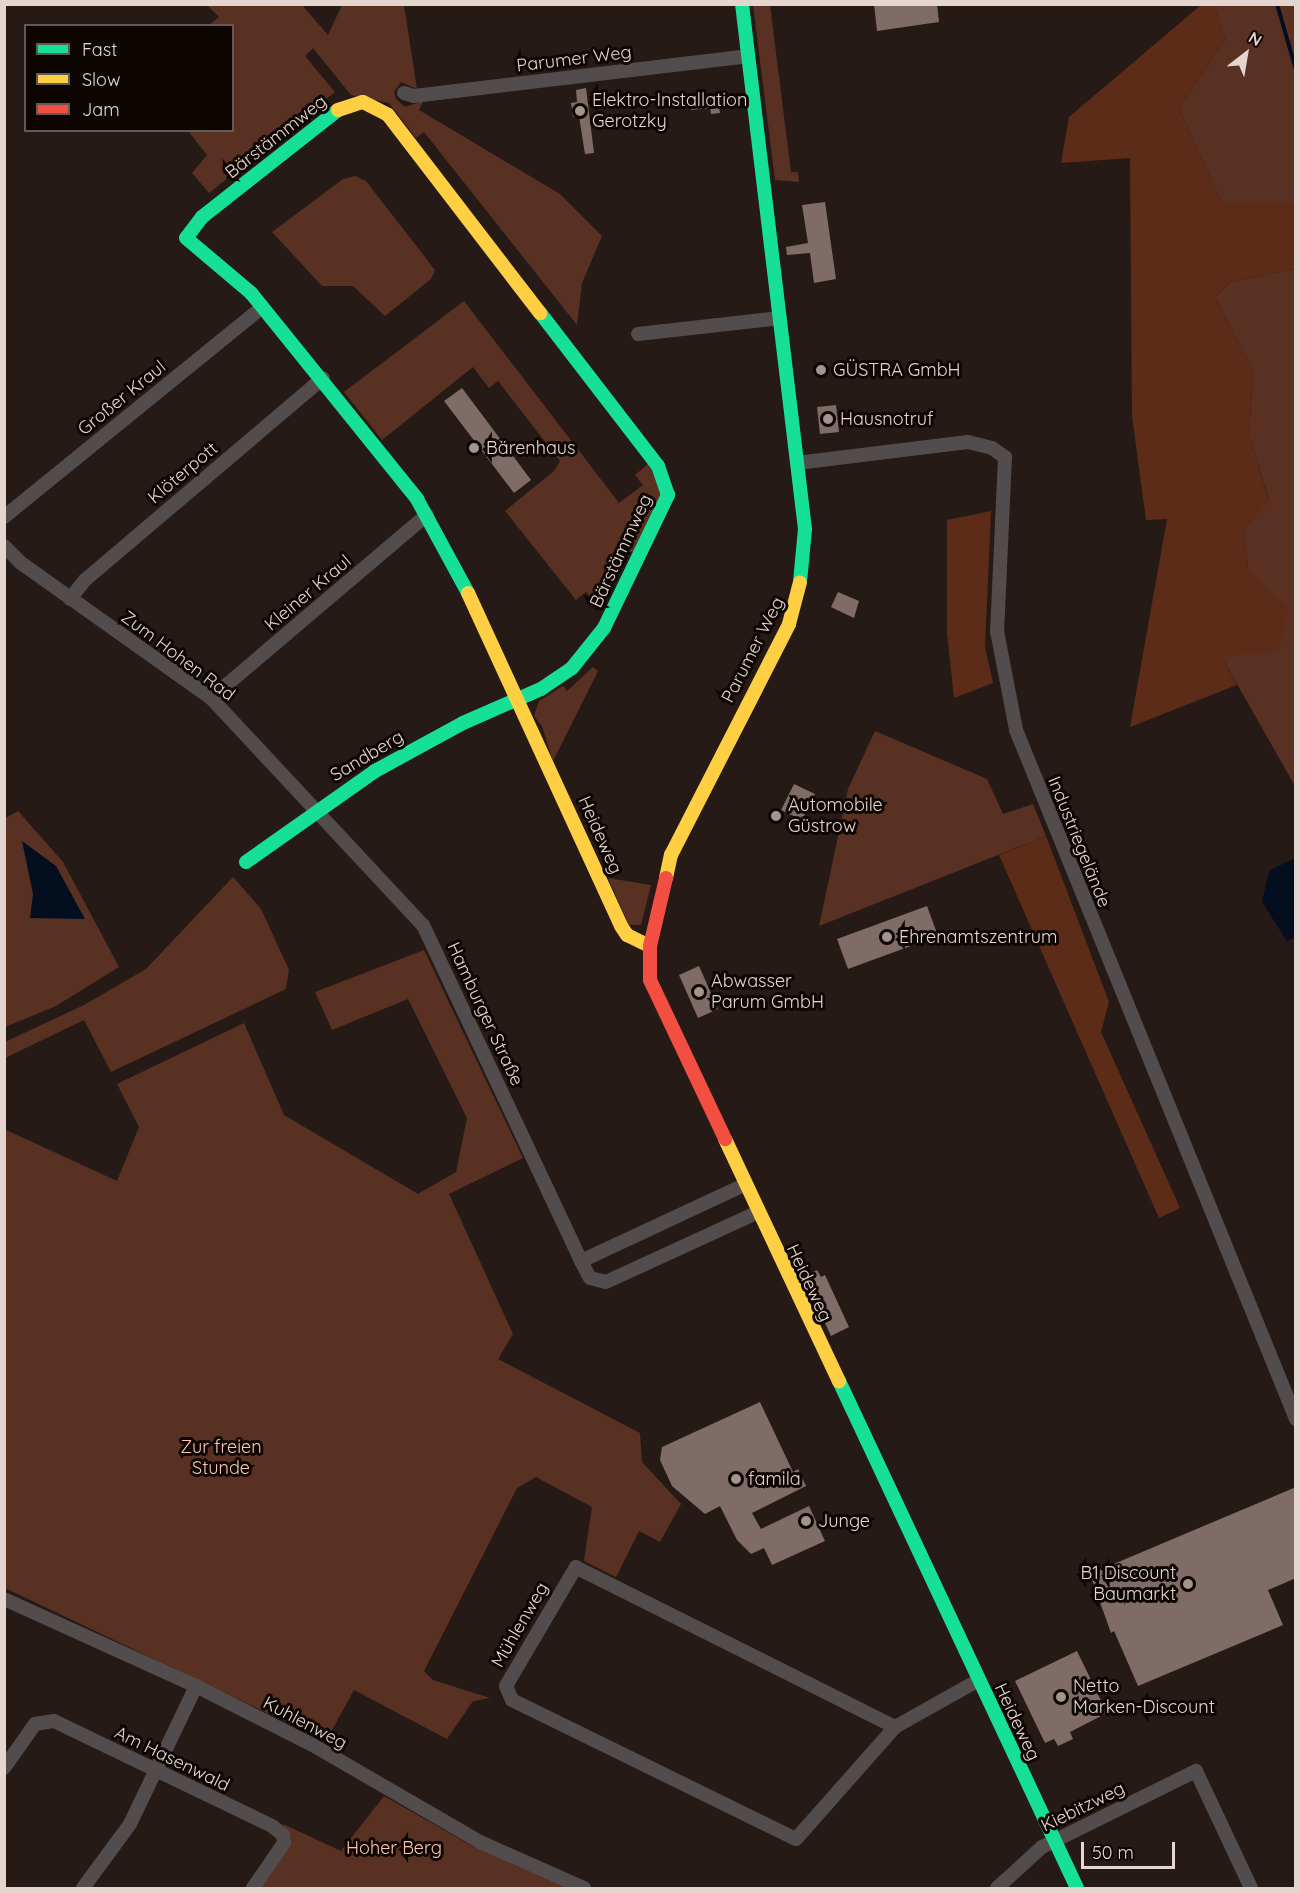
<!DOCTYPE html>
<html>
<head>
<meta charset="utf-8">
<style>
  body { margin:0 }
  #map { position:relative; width:1300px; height:1893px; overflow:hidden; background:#261a16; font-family:Quicksand,sans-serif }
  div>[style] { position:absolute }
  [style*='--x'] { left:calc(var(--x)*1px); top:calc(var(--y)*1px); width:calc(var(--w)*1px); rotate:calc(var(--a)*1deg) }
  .green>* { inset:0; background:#593123 }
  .forest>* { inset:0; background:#5c2c19 }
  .water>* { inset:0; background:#030e1f }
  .stream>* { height:4px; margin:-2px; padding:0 2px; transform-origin:2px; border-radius:2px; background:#030e1f }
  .building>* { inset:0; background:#7f6c66 }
  .street>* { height:14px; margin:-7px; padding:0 7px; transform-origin:7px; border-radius:7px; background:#534c4c }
  .fast>* { height:14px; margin:-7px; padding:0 7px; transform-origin:7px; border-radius:7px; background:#16e098 }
  .slow>* { height:14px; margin:-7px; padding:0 7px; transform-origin:7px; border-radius:7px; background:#ffcf43 }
  .jam>* { height:14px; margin:-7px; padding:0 7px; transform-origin:7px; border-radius:7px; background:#f24e42 }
  .dots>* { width:16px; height:16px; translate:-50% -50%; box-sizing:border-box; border:3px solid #0e0603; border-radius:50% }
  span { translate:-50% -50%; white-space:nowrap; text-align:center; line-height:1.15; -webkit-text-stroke:6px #0e0603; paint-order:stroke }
  .street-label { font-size:18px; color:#e5d5cf }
  .poi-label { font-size:18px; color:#e5d5cf }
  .left { translate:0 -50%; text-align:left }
  .right { translate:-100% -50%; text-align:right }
  .park-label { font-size:18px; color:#fdc7b3 }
  .frame { position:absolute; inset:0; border:6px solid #e5d5cf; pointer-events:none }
  .legend { position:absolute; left:24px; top:24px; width:210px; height:108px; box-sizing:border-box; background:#0e0603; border:2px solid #645955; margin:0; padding:8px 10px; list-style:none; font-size:18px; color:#e5d5cf }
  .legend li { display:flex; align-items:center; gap:12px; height:30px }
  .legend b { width:30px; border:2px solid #645955 }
  .north { position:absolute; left:1216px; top:24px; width:60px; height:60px; -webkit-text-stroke:4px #0e0603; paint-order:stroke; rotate:31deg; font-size:16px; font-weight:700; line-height:24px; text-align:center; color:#e5d5cf }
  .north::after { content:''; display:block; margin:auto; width:21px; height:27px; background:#e5d5cf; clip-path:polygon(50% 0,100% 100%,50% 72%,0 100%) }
  .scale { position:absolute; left:1081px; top:1842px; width:94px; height:27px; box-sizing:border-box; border:3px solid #e5d5cf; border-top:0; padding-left:8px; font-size:18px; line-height:21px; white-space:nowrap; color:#e5d5cf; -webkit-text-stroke:4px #0e0603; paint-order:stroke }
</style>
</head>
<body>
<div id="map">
  <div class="green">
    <i style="clip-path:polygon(207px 5px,302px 5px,328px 35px,342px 5px,404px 5px,417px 89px,401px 82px,394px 92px,396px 99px,405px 107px,423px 101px,419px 110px,560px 194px,602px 236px,582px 283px,577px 325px,424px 132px,416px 138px,389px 103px,351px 95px,313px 48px,305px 56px,335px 92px,209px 193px,192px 173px,207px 155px,188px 131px,232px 130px,232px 26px,209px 25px,219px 17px)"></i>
    <i style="clip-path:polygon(753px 5px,770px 5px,791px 172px,798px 172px,799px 182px,775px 180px)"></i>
    <i style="clip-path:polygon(1214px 5px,1295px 5px,1295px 203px,1222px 203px,1179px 109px,1225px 39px)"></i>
    <i style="clip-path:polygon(355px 176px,366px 181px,435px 270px,431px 279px,385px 316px,353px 286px,322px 286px,272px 232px,343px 179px)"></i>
    <i style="clip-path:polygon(1295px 269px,1295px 786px,1221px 656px,1289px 610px,1248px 569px,1244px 529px,1269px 500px,1249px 434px,1253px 370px,1215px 297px,1230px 282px)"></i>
    <i style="clip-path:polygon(464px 301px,619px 503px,643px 485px,635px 475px,649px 463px,661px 494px,637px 552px,629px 552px,599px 606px,586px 592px,576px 600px,505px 511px,554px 471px,560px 461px,498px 381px,489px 388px,473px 367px,382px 440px,344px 392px)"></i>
    <i style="clip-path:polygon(593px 667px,598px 671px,553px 761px,542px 726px,534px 716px,539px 701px,563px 686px,567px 691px)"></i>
    <i style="clip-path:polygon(875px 731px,987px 779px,1003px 814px,1033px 804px,1046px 836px,819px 926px,848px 789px)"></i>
    <i style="clip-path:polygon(18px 811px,63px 862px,119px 967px,56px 1006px,5px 1027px,5px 818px)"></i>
    <i style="clip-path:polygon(233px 877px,261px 909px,289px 970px,286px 989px,111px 1072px,84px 1020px,5px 1058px,5px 1042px,84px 1005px,146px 969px)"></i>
    <i style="clip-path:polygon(608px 878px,651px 885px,641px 925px,629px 925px)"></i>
    <i style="clip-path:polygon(424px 950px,523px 1158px,449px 1194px,513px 1334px,498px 1359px,640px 1433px,642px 1462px,681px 1504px,660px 1542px,639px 1531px,616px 1577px,584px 1561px,592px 1507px,536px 1477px,517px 1488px,424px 1671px,433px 1680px,490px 1698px,473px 1701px,447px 1739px,354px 1690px,326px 1741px,5px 1588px,4px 1129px,117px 1181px,139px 1127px,117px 1084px,244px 1023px,284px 1115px,418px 1194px,456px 1172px,467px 1118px,408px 999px,332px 1030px,315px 992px)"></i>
    <i style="clip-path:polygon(384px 1796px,474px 1847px,569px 1888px,259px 1888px,288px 1849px,283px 1824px,341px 1851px)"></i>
  </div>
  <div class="forest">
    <i style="clip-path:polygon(1201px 5px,1214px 5px,1225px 39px,1179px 109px,1222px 203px,1295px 203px,1295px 269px,1230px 282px,1215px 297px,1253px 370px,1249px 434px,1269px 501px,1244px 529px,1248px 568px,1289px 610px,1279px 652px,1221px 656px,1237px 685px,1130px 727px,1167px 519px,1146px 520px,1132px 416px,1130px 158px,1061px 163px,1069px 117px)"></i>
    <i style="clip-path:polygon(991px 511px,985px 647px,993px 683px,954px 698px,947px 633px,947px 520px)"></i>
    <i style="clip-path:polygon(1046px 836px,1109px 1002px,1101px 1032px,1180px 1208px,1159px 1218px,999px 855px)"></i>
  </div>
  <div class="water">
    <i style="clip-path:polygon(22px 841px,56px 866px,85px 919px,30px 918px,33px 894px)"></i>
    <i style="clip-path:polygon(1295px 858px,1295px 938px,1287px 941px,1262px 902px,1269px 871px)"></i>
  </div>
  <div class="stream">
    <i style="--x:1277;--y:4;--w:69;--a:73.9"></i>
  </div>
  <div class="building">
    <i style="clip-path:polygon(874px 4px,937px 4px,939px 22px,877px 31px)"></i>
    <i style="clip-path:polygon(586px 88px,594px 153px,585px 154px,579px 116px,573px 117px,571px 103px,577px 102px,576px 90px)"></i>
    <i style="clip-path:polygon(731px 96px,732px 105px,719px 107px,720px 113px,711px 114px,710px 108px,691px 110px,690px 101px)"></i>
    <i style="clip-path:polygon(825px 202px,836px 279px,814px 283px,810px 253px,787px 255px,786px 247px,808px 243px,802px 205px)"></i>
    <i style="clip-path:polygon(462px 388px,531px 480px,514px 493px,444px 401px)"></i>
    <i style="clip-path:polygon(836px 405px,839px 432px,820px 434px,817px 407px)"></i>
    <i style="clip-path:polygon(838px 592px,859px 601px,854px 618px,831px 607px)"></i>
    <i style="clip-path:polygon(794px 784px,815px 794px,802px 820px,781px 810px)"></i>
    <i style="clip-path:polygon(927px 906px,938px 936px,848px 969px,837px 939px)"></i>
    <i style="clip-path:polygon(699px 966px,718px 1009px,698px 1018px,679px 975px)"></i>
    <i style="clip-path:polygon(817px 1270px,821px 1277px,825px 1275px,849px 1327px,831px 1336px,807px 1284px,810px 1282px,807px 1275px)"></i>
    <i style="clip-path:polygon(760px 1402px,793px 1472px,798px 1469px,806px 1486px,752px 1513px,761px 1529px,809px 1506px,825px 1541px,772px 1565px,764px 1548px,751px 1554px,737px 1540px,720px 1506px,705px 1514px,672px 1486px,660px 1460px,662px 1447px)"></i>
    <i style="clip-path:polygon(1296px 1487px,1296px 1578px,1268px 1590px,1283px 1625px,1138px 1686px,1114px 1631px,1111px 1633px,1090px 1574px)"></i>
    <i style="clip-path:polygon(1077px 1651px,1107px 1713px,1070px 1732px,1073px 1739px,1058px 1746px,1054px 1739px,1045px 1743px,1015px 1681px)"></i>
  </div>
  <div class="street">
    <i style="--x:404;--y:93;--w:10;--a:17"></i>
    <i style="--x:414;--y:96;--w:336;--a:-6.8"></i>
    <i style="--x:638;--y:334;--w:143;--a:-6.4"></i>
    <i style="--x:797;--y:463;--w:172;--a:-7"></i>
    <i style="--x:968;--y:442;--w:25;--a:14"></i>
    <i style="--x:992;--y:448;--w:16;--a:35"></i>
    <i style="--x:1005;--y:457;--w:174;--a:92.6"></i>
    <i style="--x:997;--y:631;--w:101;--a:79.1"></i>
    <i style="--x:1016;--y:730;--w:744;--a:67.88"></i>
    <i style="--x:4;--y:517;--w:333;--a:-39.1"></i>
    <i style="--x:4;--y:546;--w:24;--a:45"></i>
    <i style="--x:21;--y:563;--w:233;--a:35.4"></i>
    <i style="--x:211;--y:698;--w:311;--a:47"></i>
    <i style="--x:423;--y:925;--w:371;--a:64.8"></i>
    <i style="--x:70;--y:599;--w:24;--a:-52"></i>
    <i style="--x:85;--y:580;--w:312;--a:-40.3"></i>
    <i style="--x:211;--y:698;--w:283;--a:-40.3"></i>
    <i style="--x:744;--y:1185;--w:180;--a:155"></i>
    <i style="--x:581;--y:1261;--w:19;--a:62"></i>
    <i style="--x:590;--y:1278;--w:16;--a:14"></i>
    <i style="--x:606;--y:1282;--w:165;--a:-24.7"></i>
    <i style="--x:4;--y:1599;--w:211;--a:24.4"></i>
    <i style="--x:196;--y:1686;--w:129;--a:26.8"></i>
    <i style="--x:311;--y:1744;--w:195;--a:30.1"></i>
    <i style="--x:480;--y:1842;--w:114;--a:23.9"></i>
    <i style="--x:895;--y:1727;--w:357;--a:-153.4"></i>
    <i style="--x:576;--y:1567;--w:138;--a:120.5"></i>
    <i style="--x:506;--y:1686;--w:15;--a:67"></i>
    <i style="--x:512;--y:1700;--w:316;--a:26.1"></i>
    <i style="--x:796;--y:1839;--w:149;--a:-48.5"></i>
    <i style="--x:895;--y:1727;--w:94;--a:-29.3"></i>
    <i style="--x:4;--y:1768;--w:54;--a:-54.8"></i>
    <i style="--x:35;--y:1724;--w:19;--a:-9"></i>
    <i style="--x:54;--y:1721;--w:242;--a:25.7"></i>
    <i style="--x:272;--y:1826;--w:14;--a:39"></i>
    <i style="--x:283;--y:1835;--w:8;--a:83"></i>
    <i style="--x:284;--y:1843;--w:55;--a:124.6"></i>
    <i style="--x:83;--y:1888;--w:79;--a:-53.7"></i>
    <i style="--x:130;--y:1824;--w:153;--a:-64.4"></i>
    <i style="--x:997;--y:1888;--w:61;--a:-42.3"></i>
    <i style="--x:1042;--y:1847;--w:172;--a:-26.3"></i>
    <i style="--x:1196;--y:1771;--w:129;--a:64.8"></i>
  </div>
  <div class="fast">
    <i style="--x:742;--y:4;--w:529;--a:83.16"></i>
    <i style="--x:805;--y:529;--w:53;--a:95.4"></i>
    <i style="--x:338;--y:110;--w:173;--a:141.8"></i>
    <i style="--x:202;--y:217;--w:26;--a:127"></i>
    <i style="--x:186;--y:238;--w:85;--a:40.2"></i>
    <i style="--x:251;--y:293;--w:265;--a:51.1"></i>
    <i style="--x:417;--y:499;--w:107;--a:61.5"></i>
    <i style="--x:246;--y:862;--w:158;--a:-35.2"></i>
    <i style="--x:375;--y:771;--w:100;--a:-28.6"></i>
    <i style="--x:463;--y:723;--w:85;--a:-23.6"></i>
    <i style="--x:541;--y:689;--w:37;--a:-34"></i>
    <i style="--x:572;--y:668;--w:51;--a:-51.3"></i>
    <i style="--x:604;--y:628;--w:148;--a:-64.3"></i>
    <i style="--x:668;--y:495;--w:31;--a:-109"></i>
    <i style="--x:658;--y:466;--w:193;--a:-127.6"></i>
    <i style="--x:839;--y:1381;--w:560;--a:64.85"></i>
  </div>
  <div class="slow">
    <i style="--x:338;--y:110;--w:26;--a:-18"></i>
    <i style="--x:363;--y:102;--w:28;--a:27"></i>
    <i style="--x:388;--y:115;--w:250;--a:52.5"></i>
    <i style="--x:468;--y:593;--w:366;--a:65.3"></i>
    <i style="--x:621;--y:926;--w:11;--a:56"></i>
    <i style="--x:627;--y:935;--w:25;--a:26"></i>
    <i style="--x:666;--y:878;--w:24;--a:-78"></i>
    <i style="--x:671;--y:855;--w:259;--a:-62.9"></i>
    <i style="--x:789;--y:624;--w:43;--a:-75.3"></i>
    <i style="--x:725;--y:1139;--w:268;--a:64.8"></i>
  </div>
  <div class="jam">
    <i style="--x:666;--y:878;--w:70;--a:103.2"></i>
    <i style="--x:650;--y:946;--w:34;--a:90"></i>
    <i style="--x:650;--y:980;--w:176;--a:64.7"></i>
  </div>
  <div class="dots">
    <i style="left:580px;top:111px;background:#a2948e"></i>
    <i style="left:821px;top:370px;background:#a2948e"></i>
    <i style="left:828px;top:419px;background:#a2948e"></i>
    <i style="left:474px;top:448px;background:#a2948e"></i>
    <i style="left:776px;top:816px;background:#a2948e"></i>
    <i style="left:887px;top:937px;background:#a2948e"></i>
    <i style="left:699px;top:992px;background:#a2948e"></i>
    <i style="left:736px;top:1479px;background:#a2948e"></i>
    <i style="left:806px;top:1521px;background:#a2948e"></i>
    <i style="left:1188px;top:1584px;background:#a2948e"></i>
    <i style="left:1061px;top:1697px;background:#a2948e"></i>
  </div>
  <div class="street-label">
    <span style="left:574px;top:59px;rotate:-7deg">Parumer Weg</span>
    <span style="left:276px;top:137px;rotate:-38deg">Bärstämmweg</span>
    <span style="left:122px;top:398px;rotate:-39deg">Großer Kraul</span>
    <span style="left:183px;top:473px;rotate:-40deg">Klöterpott</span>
    <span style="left:621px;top:551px;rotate:-65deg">Bärstämmweg</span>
    <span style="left:308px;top:593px;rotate:-40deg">Kleiner Kraul</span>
    <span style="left:753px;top:650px;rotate:-63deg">Parumer Weg</span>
    <span style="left:178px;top:656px;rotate:37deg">Zum Hohen Rad</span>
    <span style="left:367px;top:756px;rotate:-31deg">Sandberg</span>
    <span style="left:600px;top:835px;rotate:66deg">Heideweg</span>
    <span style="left:1079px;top:842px;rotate:68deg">Industriegelände</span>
    <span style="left:485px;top:1014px;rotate:65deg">Hamburger Straße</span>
    <span style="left:809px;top:1283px;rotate:65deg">Heideweg</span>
    <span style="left:520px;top:1625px;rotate:-60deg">Mühlenweg</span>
    <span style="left:1017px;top:1722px;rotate:65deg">Heideweg</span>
    <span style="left:305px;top:1723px;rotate:28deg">Kuhlenweg</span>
    <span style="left:172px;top:1759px;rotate:26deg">Am Hasenwald</span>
    <span style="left:1083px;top:1807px;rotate:-26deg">Kiebitzweg</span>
  </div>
  <div class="poi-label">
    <span class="left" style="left:592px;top:111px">Elektro-Installation<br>Gerotzky</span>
    <span class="left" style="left:833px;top:370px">GÜSTRA GmbH</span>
    <span class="left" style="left:840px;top:419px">Hausnotruf</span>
    <span class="left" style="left:486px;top:448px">Bärenhaus</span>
    <span class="left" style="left:788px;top:816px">Automobile<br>Güstrow</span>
    <span class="left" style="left:899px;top:937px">Ehrenamtszentrum</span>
    <span class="left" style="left:711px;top:992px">Abwasser<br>Parum GmbH</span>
    <span class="left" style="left:748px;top:1479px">famila</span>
    <span class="left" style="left:818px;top:1521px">Junge</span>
    <span class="right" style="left:1176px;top:1584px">B1 Discount<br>Baumarkt</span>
    <span class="left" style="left:1073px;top:1697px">Netto<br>Marken-Discount</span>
  </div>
  <div class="park-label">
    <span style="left:221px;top:1458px">Zur freien<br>Stunde</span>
    <span style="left:394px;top:1848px">Hoher Berg</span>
  </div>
  <div class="frame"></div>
  <ul class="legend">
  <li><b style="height:8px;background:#16e098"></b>Fast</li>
  <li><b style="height:8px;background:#ffcf43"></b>Slow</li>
  <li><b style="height:8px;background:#f24e42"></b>Jam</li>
  </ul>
  <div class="north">N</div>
  <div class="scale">50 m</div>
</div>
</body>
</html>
